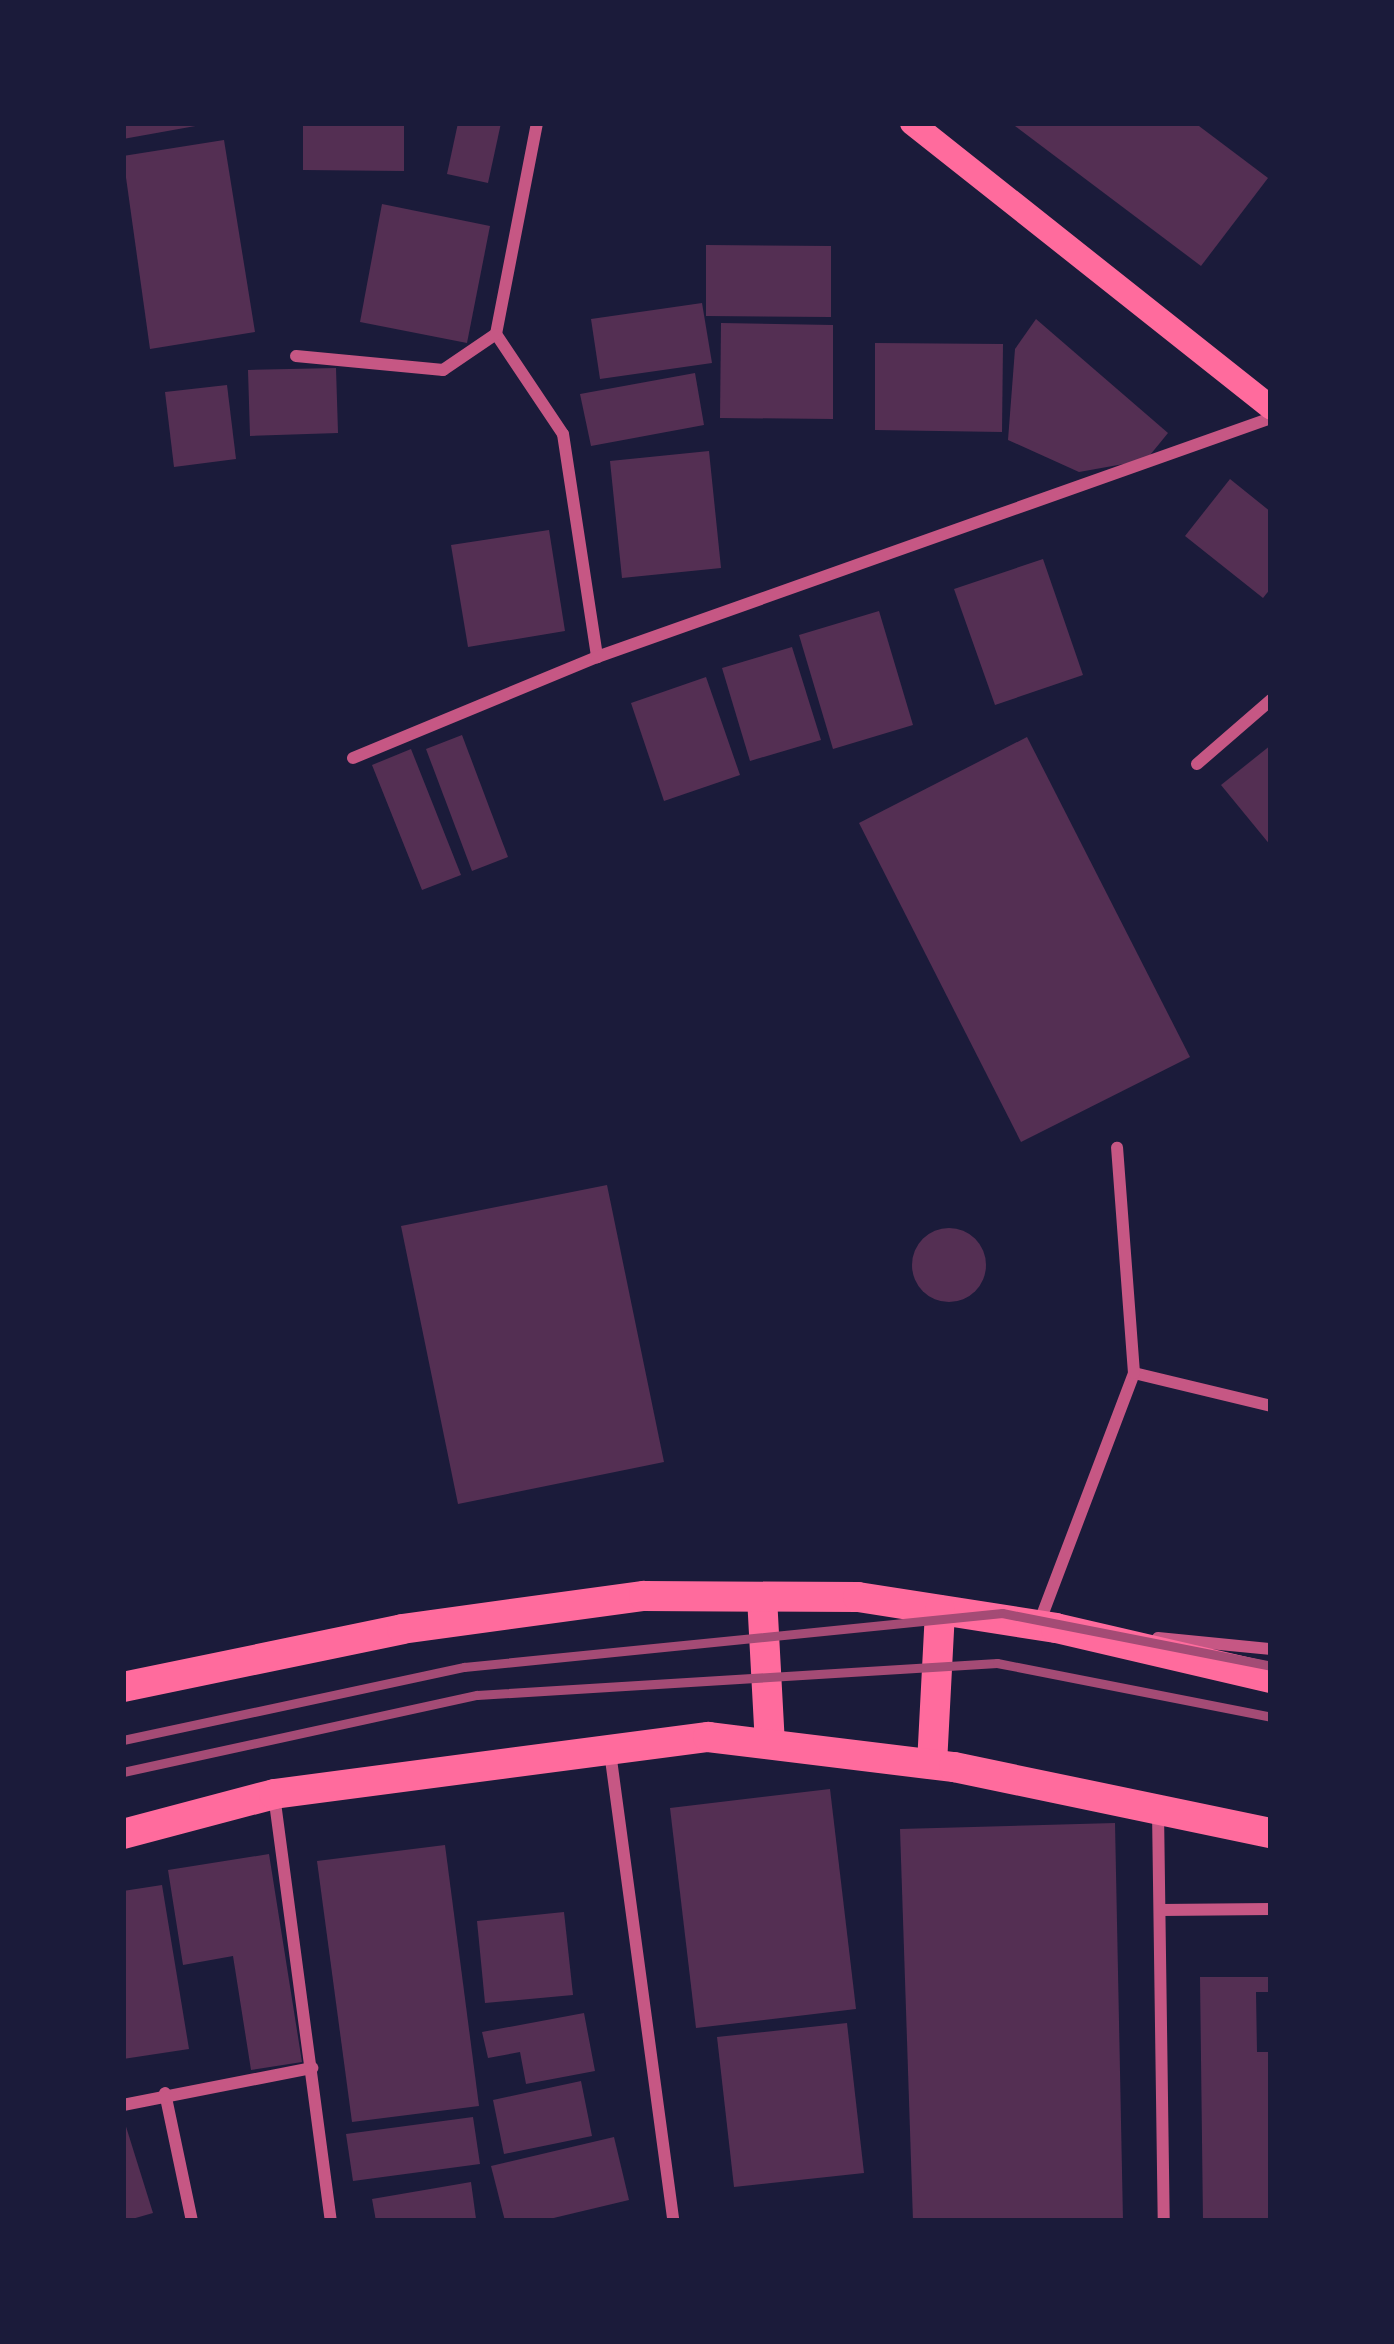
<!DOCTYPE html>
<html>
<head>
<meta charset="utf-8">
<style>
  body { margin:0 }
  #map { position:relative; width:1394px; height:2344px; overflow:hidden; background:#1b1b3a; font-family:"Libre Baskerville",serif }
  div>[style] { position:absolute }
  [style*='--x'] { left:calc(var(--x)*1px); top:calc(var(--y)*1px); width:calc(var(--w)*1px); rotate:calc(var(--a)*1deg) }
  .building>* { inset:0; background:#542f53 }
  .round { border-radius:50% }
  .minor>* { height:12px; margin:-6px; padding:0 6px; transform-origin:6px; border-radius:6px; background:#c65784 }
  .secondary>* { height:24px; margin:-12px; padding:0 12px; transform-origin:12px; border-radius:12px; background:#ff6b9d }
  .primary>* { height:30px; margin:-15px; padding:0 15px; transform-origin:15px; border-radius:15px; background:#ff6b9d }
  .rail>* { height:9px; margin:-4.5px; padding:0 4.5px; transform-origin:4.5px; border-radius:4.5px; background:#a44b75 }
  span { translate:-50% -50%; white-space:nowrap; text-align:center; line-height:1.15; -webkit-text-stroke:12px #1b1b3a; paint-order:stroke }
  .frame { position:absolute; inset:0; border:126px solid #1b1b3a; pointer-events:none }
</style>
</head>
<body>
<div id="map">
  <div class="building">
    <i style="clip-path:polygon(123px 123px,201px 123px,201px 125px,123px 139px)"></i>
    <i style="clip-path:polygon(303px 123px,404px 123px,404px 171px,303px 170px)"></i>
    <i style="clip-path:polygon(458px 123px,501px 123px,488px 183px,447px 174px)"></i>
    <i style="clip-path:polygon(1011px 123px,1195px 123px,1268px 178px,1201px 266px)"></i>
    <i style="clip-path:polygon(224px 140px,255px 332px,150px 349px,123px 156px)"></i>
    <i style="clip-path:polygon(382px 204px,490px 226px,467px 343px,360px 322px)"></i>
    <i style="clip-path:polygon(706px 245px,831px 246px,831px 317px,706px 316px)"></i>
    <i style="clip-path:polygon(702px 303px,712px 363px,600px 379px,591px 319px)"></i>
    <i style="clip-path:polygon(1036px 319px,1168px 433px,1146px 460px,1079px 472px,1008px 440px,1015px 349px)"></i>
    <i style="clip-path:polygon(721px 323px,833px 325px,833px 419px,720px 418px)"></i>
    <i style="clip-path:polygon(875px 343px,1003px 344px,1002px 432px,875px 430px)"></i>
    <i style="clip-path:polygon(336px 368px,338px 433px,250px 436px,248px 370px)"></i>
    <i style="clip-path:polygon(695px 373px,704px 425px,591px 446px,580px 394px)"></i>
    <i style="clip-path:polygon(227px 385px,236px 459px,174px 467px,165px 392px)"></i>
    <i style="clip-path:polygon(709px 451px,721px 568px,622px 578px,610px 461px)"></i>
    <i style="clip-path:polygon(1230px 479px,1271px 512px,1271px 588px,1263px 598px,1185px 536px)"></i>
    <i style="clip-path:polygon(549px 530px,565px 631px,468px 647px,451px 545px)"></i>
    <i style="clip-path:polygon(1043px 559px,1083px 675px,995px 705px,954px 589px)"></i>
    <i style="clip-path:polygon(879px 611px,913px 725px,833px 749px,799px 635px)"></i>
    <i style="clip-path:polygon(792px 647px,821px 740px,750px 761px,722px 668px)"></i>
    <i style="clip-path:polygon(706px 677px,740px 775px,664px 801px,631px 703px)"></i>
    <i style="clip-path:polygon(462px 735px,508px 857px,472px 871px,426px 749px)"></i>
    <i style="clip-path:polygon(1027px 737px,1190px 1057px,1021px 1142px,859px 823px)"></i>
    <i style="clip-path:polygon(1271px 745px,1271px 846px,1221px 785px)"></i>
    <i style="clip-path:polygon(411px 749px,461px 875px,422px 890px,372px 765px)"></i>
    <i style="clip-path:polygon(607px 1185px,664px 1462px,458px 1504px,401px 1226px)"></i>
    <i class="round" style="left:912px;top:1228px;width:74px;height:74px"></i>
    <i style="clip-path:polygon(830px 1789px,856px 2009px,696px 2028px,670px 1808px)"></i>
    <i style="clip-path:polygon(1115px 1823px,1123px 2221px,913px 2221px,900px 1829px)"></i>
    <i style="clip-path:polygon(445px 1845px,479px 2106px,352px 2122px,317px 1861px)"></i>
    <i style="clip-path:polygon(269px 1854px,302px 2062px,251px 2070px,233px 1956px,183px 1965px,168px 1870px)"></i>
    <i style="clip-path:polygon(162px 1885px,189px 2049px,123px 2059px,123px 1891px)"></i>
    <i style="clip-path:polygon(564px 1912px,573px 1995px,485px 2003px,477px 1921px)"></i>
    <i style="clip-path:polygon(1200px 1977px,1271px 1977px,1271px 1992px,1256px 1992px,1257px 2052px,1271px 2052px,1271px 2220px,1203px 2221px)"></i>
    <i style="clip-path:polygon(584px 2013px,595px 2071px,526px 2084px,520px 2052px,488px 2058px,482px 2032px)"></i>
    <i style="clip-path:polygon(847px 2023px,864px 2173px,734px 2187px,717px 2037px)"></i>
    <i style="clip-path:polygon(581px 2081px,592px 2136px,504px 2154px,493px 2100px)"></i>
    <i style="clip-path:polygon(123px 2117px,153px 2213px,125px 2221px,123px 2221px)"></i>
    <i style="clip-path:polygon(473px 2117px,480px 2164px,353px 2181px,346px 2134px)"></i>
    <i style="clip-path:polygon(614px 2137px,629px 2200px,541px 2221px,505px 2221px,491px 2166px)"></i>
    <i style="clip-path:polygon(471px 2182px,476px 2219px,376px 2221px,372px 2199px)"></i>
  </div>
  <div class="minor">
    <i style="--x:537;--y:123;--w:215;--a:101"></i>
    <i style="--x:496;--y:334;--w:120;--a:56.2"></i>
    <i style="--x:563;--y:434;--w:226;--a:81.3"></i>
    <i style="--x:296;--y:356;--w:148;--a:5.4"></i>
    <i style="--x:443;--y:370;--w:64;--a:-34.2"></i>
    <i style="--x:353;--y:758;--w:264;--a:-22.5"></i>
    <i style="--x:597;--y:657;--w:715;--a:-19.52"></i>
    <i style="--x:1197;--y:764;--w:98;--a:-40.9"></i>
    <i style="--x:1134;--y:1373;--w:141;--a:13.5"></i>
    <i style="--x:1038;--y:1626;--w:271;--a:-69.2"></i>
    <i style="--x:1134;--y:1373;--w:226;--a:-94.3"></i>
    <i style="--x:1158;--y:1638;--w:114;--a:5.6"></i>
    <i style="--x:610;--y:1752;--w:473;--a:82.3"></i>
    <i style="--x:274;--y:1795;--w:430;--a:82.4"></i>
    <i style="--x:1158;--y:1811;--w:410;--a:89.2"></i>
    <i style="--x:1160;--y:1910;--w:111;--a:-0.5"></i>
    <i style="--x:165;--y:2093;--w:131;--a:78.1"></i>
    <i style="--x:123;--y:2105;--w:193;--a:-11.1"></i>
  </div>
  <div class="secondary">
    <i style="--x:912;--y:123;--w:458;--a:38.4"></i>
  </div>
  <div class="primary">
    <i style="--x:762;--y:1597;--w:147;--a:86.9"></i>
    <i style="--x:123;--y:1687;--w:285;--a:-11.7"></i>
    <i style="--x:402;--y:1629;--w:244;--a:-7.8"></i>
    <i style="--x:644;--y:1596;--w:214;--a:0.3"></i>
    <i style="--x:858;--y:1597;--w:200;--a:8.9"></i>
    <i style="--x:1056;--y:1628;--w:221;--a:13.1"></i>
    <i style="--x:932;--y:1764;--w:154;--a:-87"></i>
    <i style="--x:123;--y:1834;--w:156;--a:-14.8"></i>
    <i style="--x:274;--y:1794;--w:438;--a:-7.5"></i>
    <i style="--x:708;--y:1737;--w:248;--a:7"></i>
    <i style="--x:954;--y:1767;--w:324;--a:11.8"></i>
  </div>
  <div class="rail">
    <i style="--x:123;--y:1740;--w:349;--a:-12.1"></i>
    <i style="--x:464;--y:1667;--w:541;--a:-5.73"></i>
    <i style="--x:1002;--y:1613;--w:274;--a:11.1"></i>
    <i style="--x:123;--y:1772;--w:362;--a:-12.3"></i>
    <i style="--x:477;--y:1695;--w:521;--a:-3.52"></i>
    <i style="--x:997;--y:1663;--w:279;--a:11.1"></i>
  </div>
  <div class="frame"></div>
</div>
</body>
</html>
